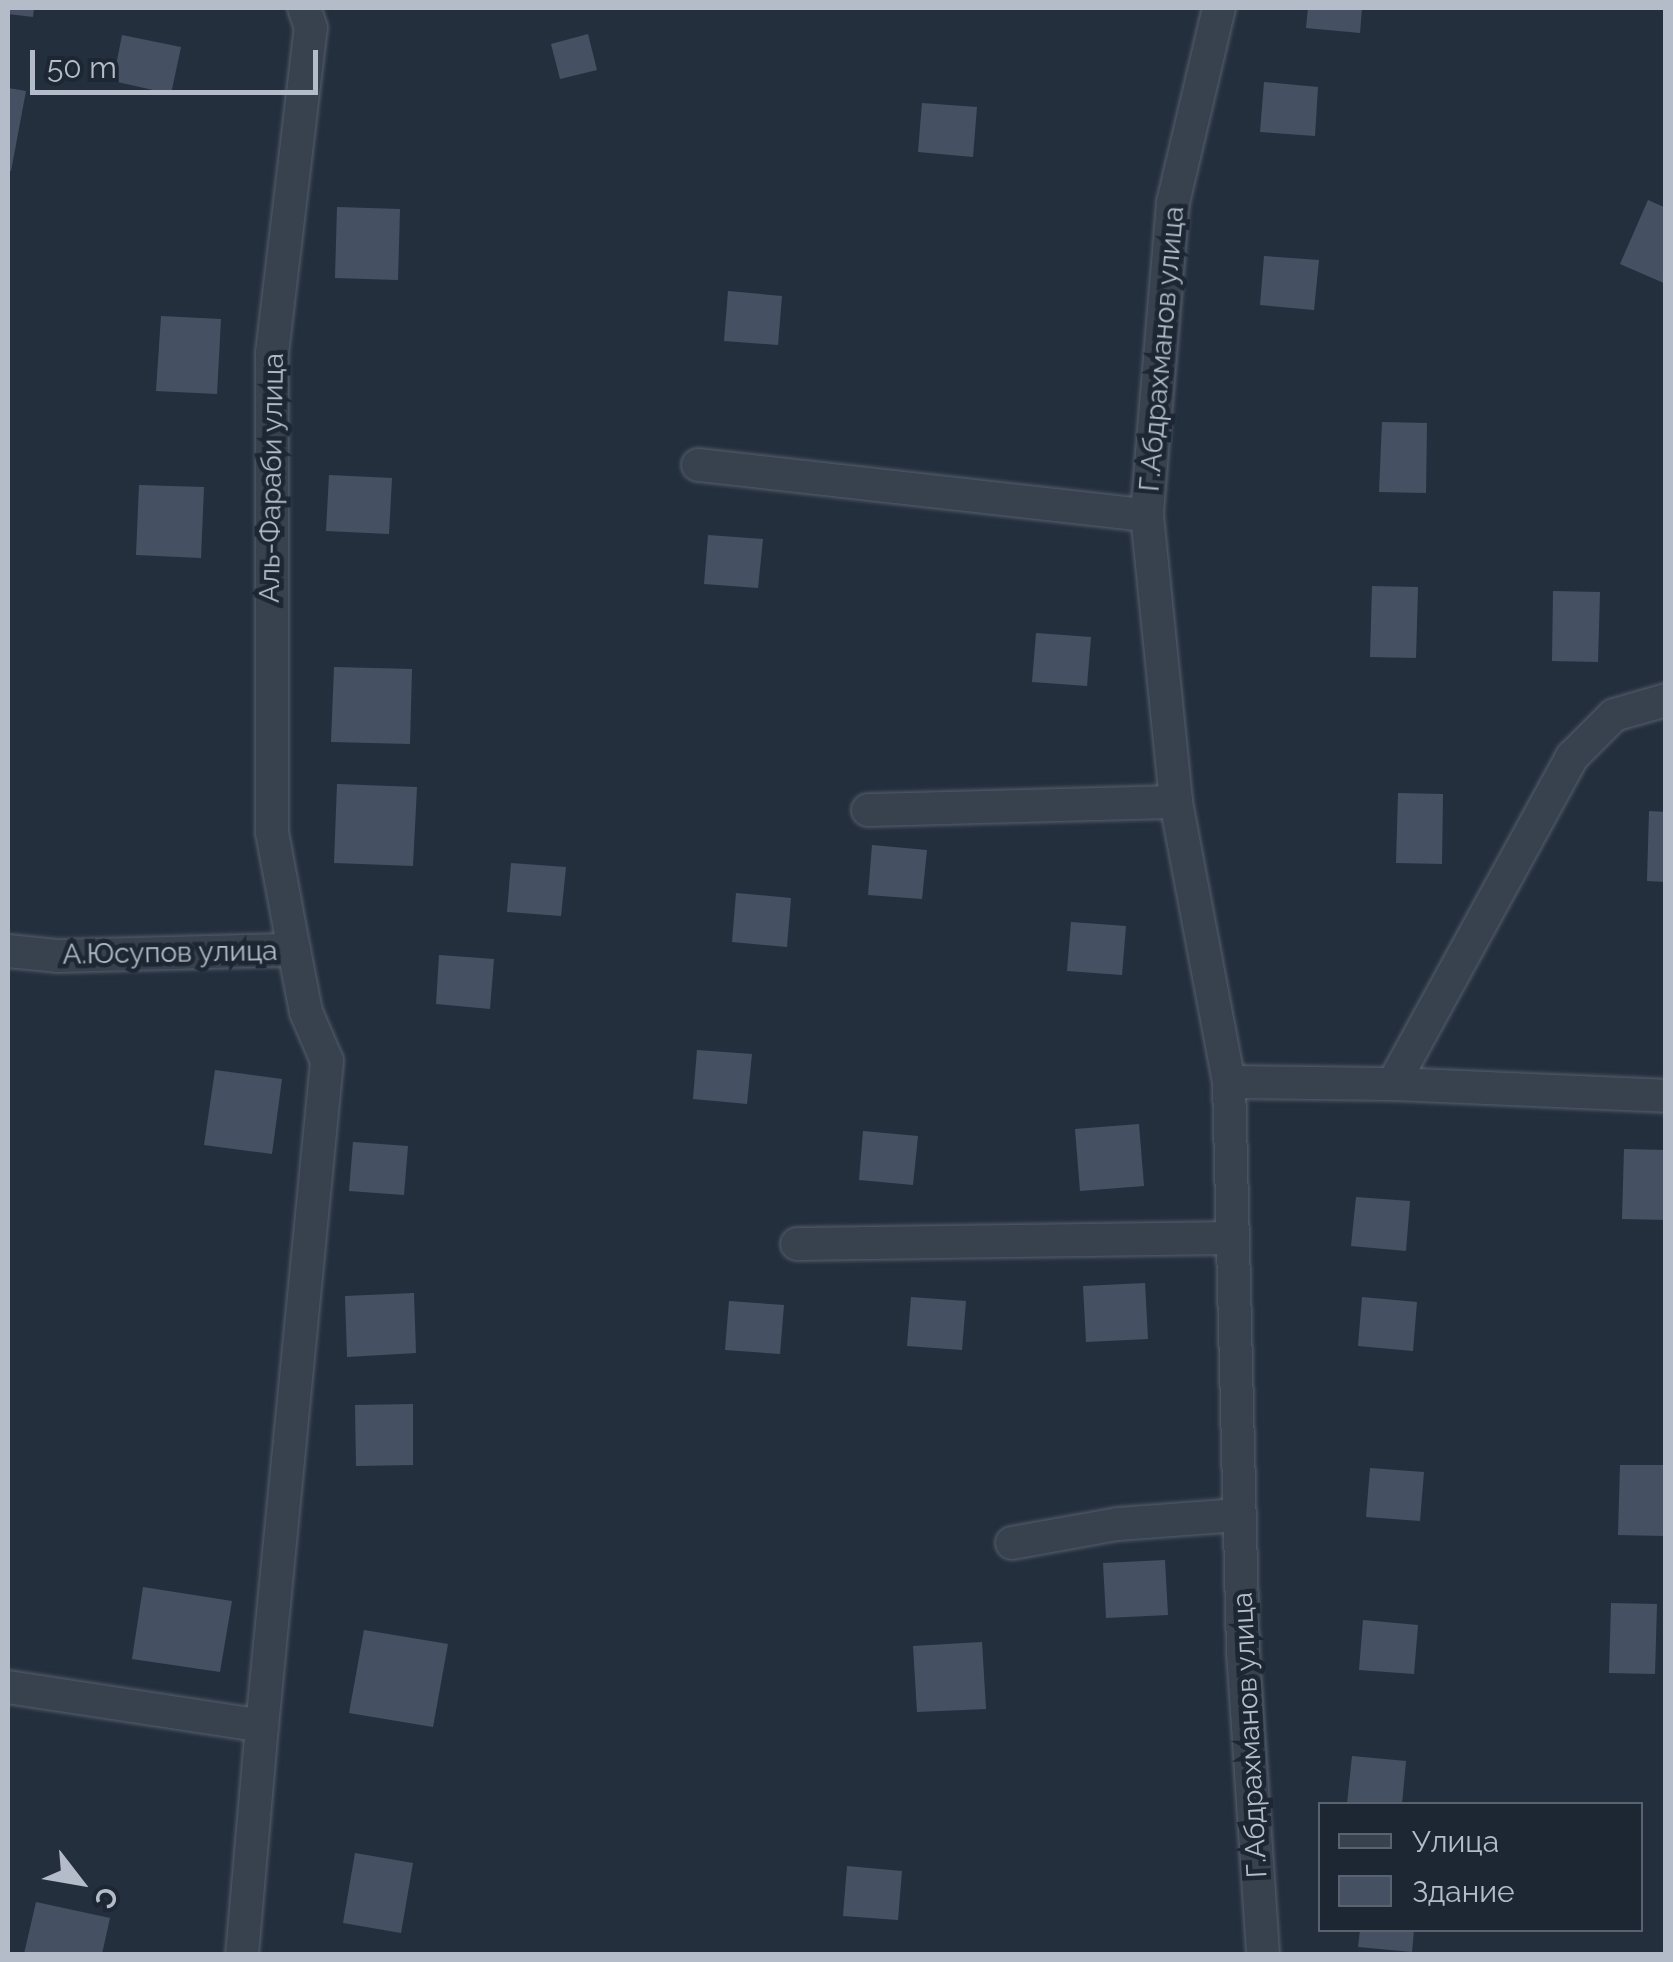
<!DOCTYPE html>
<html>
<head>
<meta charset="utf-8">
<style>
  body { margin:0 }
  #map { position:relative; width:1673px; height:1962px; overflow:hidden; background:#242f3e; font-family:Raleway,sans-serif }
  div>[style] { position:absolute }
  [style*='--x'] { left:calc(var(--x)*1px); top:calc(var(--y)*1px); width:calc(var(--w)*1px); rotate:calc(var(--a)*1deg) }
  .building>* { inset:0; background:#455162 }
  .roads { filter:drop-shadow(0 0 2px #565f6c) drop-shadow(0 0 2px #565f6c) }
  .minor>* { height:32px; margin:-16px; padding:0 16px; transform-origin:16px; border-radius:16px; background:#38414e }
  span { translate:-50% -50%; white-space:nowrap; text-align:center; line-height:1.15; -webkit-text-stroke:9px #1d2633; paint-order:stroke }
  .street-label { font-size:28px; color:#b4bcc9 }
  .frame { position:absolute; inset:0; border:10px solid #b4bcc9; pointer-events:none }
  .legend { position:absolute; left:1318px; top:1802px; width:325px; height:130px; box-sizing:border-box; background:#1d2633; border:2px solid #59626f; margin:0; padding:12px 18px; list-style:none; font-size:30px; color:#b4bcc9 }
  .legend li { display:flex; align-items:center; gap:20px; height:50px }
  .legend b { width:50px; border:2px solid #59626f }
  .north { position:absolute; left:30px; top:1832px; width:100px; height:100px; -webkit-text-stroke:8px #1d2633; paint-order:stroke; rotate:121deg; font-size:28px; font-weight:700; line-height:40px; text-align:center; color:#b4bcc9 }
  .north::after { content:''; display:block; margin:auto; width:35px; height:45px; background:#b4bcc9; clip-path:polygon(50% 0,100% 100%,50% 72%,0 100%) }
  .scale { position:absolute; left:30px; top:50px; width:288px; height:45px; box-sizing:border-box; border:5px solid #b4bcc9; border-top:0; padding-left:12px; font-size:30px; line-height:35px; white-space:nowrap; color:#b4bcc9; -webkit-text-stroke:8px #1d2633; paint-order:stroke }
</style>
</head>
<body>
<div id="map">
  <div class="building">
    <i style="clip-path:polygon(8px 8px,34px 8px,33px 17px,8px 14px)"></i>
    <i style="clip-path:polygon(1308px 8px,1362px 8px,1360px 33px,1306px 28px)"></i>
    <i style="clip-path:polygon(588px 34px,597px 70px,560px 79px,551px 44px)"></i>
    <i style="clip-path:polygon(122px 35px,181px 47px,171px 94px,113px 81px)"></i>
    <i style="clip-path:polygon(1264px 82px,1318px 87px,1315px 136px,1260px 132px)"></i>
    <i style="clip-path:polygon(8px 88px,26px 91px,11px 171px,8px 170px)"></i>
    <i style="clip-path:polygon(922px 103px,977px 107px,973px 157px,918px 152px)"></i>
    <i style="clip-path:polygon(1648px 200px,1666px 208px,1666px 284px,1620px 264px)"></i>
    <i style="clip-path:polygon(337px 207px,400px 209px,398px 280px,335px 278px)"></i>
    <i style="clip-path:polygon(1264px 256px,1319px 260px,1314px 310px,1260px 305px)"></i>
    <i style="clip-path:polygon(728px 291px,782px 296px,778px 345px,724px 341px)"></i>
    <i style="clip-path:polygon(161px 316px,221px 319px,217px 394px,156px 391px)"></i>
    <i style="clip-path:polygon(1382px 422px,1427px 423px,1426px 493px,1379px 492px)"></i>
    <i style="clip-path:polygon(329px 475px,392px 478px,389px 534px,326px 531px)"></i>
    <i style="clip-path:polygon(139px 485px,204px 487px,201px 558px,136px 555px)"></i>
    <i style="clip-path:polygon(708px 535px,763px 539px,758px 588px,704px 584px)"></i>
    <i style="clip-path:polygon(1372px 586px,1418px 587px,1416px 658px,1370px 657px)"></i>
    <i style="clip-path:polygon(1553px 591px,1600px 592px,1598px 662px,1552px 661px)"></i>
    <i style="clip-path:polygon(1036px 633px,1091px 637px,1087px 686px,1032px 682px)"></i>
    <i style="clip-path:polygon(334px 667px,412px 669px,410px 744px,331px 742px)"></i>
    <i style="clip-path:polygon(337px 784px,417px 787px,413px 866px,334px 863px)"></i>
    <i style="clip-path:polygon(1398px 793px,1443px 794px,1442px 864px,1396px 863px)"></i>
    <i style="clip-path:polygon(1649px 811px,1666px 812px,1666px 882px,1647px 881px)"></i>
    <i style="clip-path:polygon(872px 845px,927px 850px,922px 899px,868px 895px)"></i>
    <i style="clip-path:polygon(511px 863px,566px 867px,561px 916px,507px 912px)"></i>
    <i style="clip-path:polygon(736px 893px,791px 898px,787px 947px,732px 942px)"></i>
    <i style="clip-path:polygon(1071px 922px,1126px 926px,1122px 975px,1067px 971px)"></i>
    <i style="clip-path:polygon(439px 955px,494px 959px,490px 1009px,436px 1004px)"></i>
    <i style="clip-path:polygon(697px 1050px,752px 1054px,747px 1104px,693px 1099px)"></i>
    <i style="clip-path:polygon(215px 1070px,282px 1079px,272px 1154px,204px 1145px)"></i>
    <i style="clip-path:polygon(1139px 1124px,1144px 1186px,1080px 1191px,1075px 1129px)"></i>
    <i style="clip-path:polygon(863px 1131px,918px 1136px,913px 1185px,859px 1180px)"></i>
    <i style="clip-path:polygon(353px 1142px,408px 1146px,404px 1195px,349px 1191px)"></i>
    <i style="clip-path:polygon(1624px 1149px,1666px 1150px,1666px 1220px,1622px 1219px)"></i>
    <i style="clip-path:polygon(1356px 1197px,1410px 1201px,1406px 1251px,1351px 1246px)"></i>
    <i style="clip-path:polygon(1145px 1283px,1148px 1339px,1086px 1342px,1083px 1286px)"></i>
    <i style="clip-path:polygon(414px 1293px,416px 1353px,347px 1357px,345px 1296px)"></i>
    <i style="clip-path:polygon(911px 1297px,966px 1301px,962px 1350px,907px 1346px)"></i>
    <i style="clip-path:polygon(1362px 1297px,1417px 1302px,1413px 1351px,1358px 1346px)"></i>
    <i style="clip-path:polygon(729px 1301px,784px 1305px,780px 1354px,725px 1350px)"></i>
    <i style="clip-path:polygon(413px 1404px,413px 1465px,356px 1466px,355px 1405px)"></i>
    <i style="clip-path:polygon(1620px 1465px,1666px 1465px,1664px 1536px,1618px 1535px)"></i>
    <i style="clip-path:polygon(1370px 1468px,1424px 1472px,1420px 1521px,1366px 1517px)"></i>
    <i style="clip-path:polygon(1165px 1560px,1168px 1615px,1106px 1618px,1103px 1563px)"></i>
    <i style="clip-path:polygon(143px 1587px,232px 1601px,220px 1672px,132px 1659px)"></i>
    <i style="clip-path:polygon(1611px 1603px,1657px 1604px,1655px 1674px,1609px 1673px)"></i>
    <i style="clip-path:polygon(1363px 1620px,1418px 1625px,1414px 1674px,1359px 1670px)"></i>
    <i style="clip-path:polygon(364px 1630px,448px 1644px,433px 1727px,349px 1713px)"></i>
    <i style="clip-path:polygon(982px 1642px,986px 1709px,917px 1712px,913px 1646px)"></i>
    <i style="clip-path:polygon(1352px 1756px,1406px 1761px,1402px 1804px,1347px 1804px)"></i>
    <i style="clip-path:polygon(355px 1853px,413px 1863px,401px 1933px,343px 1923px)"></i>
    <i style="clip-path:polygon(847px 1866px,902px 1871px,898px 1920px,843px 1916px)"></i>
    <i style="clip-path:polygon(36px 1902px,110px 1918px,102px 1954px,24px 1954px)"></i>
    <i style="clip-path:polygon(1360px 1930px,1414px 1930px,1412px 1952px,1358px 1947px)"></i>
  </div>
  <div class="roads">
    <div class="minor">
      <i style="--x:1219;--y:8;--w:200;--a:103.3"></i>
      <i style="--x:1173;--y:203;--w:313;--a:94.8"></i>
      <i style="--x:1147;--y:515;--w:288;--a:84.2"></i>
      <i style="--x:1176;--y:802;--w:285;--a:79.3"></i>
      <i style="--x:1229;--y:1082;--w:570;--a:88.59"></i>
      <i style="--x:1243;--y:1652;--w:303;--a:86.2"></i>
      <i style="--x:698;--y:465;--w:452;--a:6.4"></i>
      <i style="--x:868;--y:810;--w:308;--a:-1.5"></i>
      <i style="--x:294;--y:950;--w:120;--a:-100.6"></i>
      <i style="--x:272;--y:832;--w:479;--a:-90"></i>
      <i style="--x:272;--y:353;--w:327;--a:-83.2"></i>
      <i style="--x:311;--y:28;--w:21;--a:-109"></i>
      <i style="--x:8;--y:951;--w:49;--a:5.8"></i>
      <i style="--x:57;--y:956;--w:237;--a:-1.5"></i>
      <i style="--x:294;--y:950;--w:63;--a:79"></i>
      <i style="--x:306;--y:1012;--w:53;--a:66.8"></i>
      <i style="--x:327;--y:1061;--w:668;--a:95.58"></i>
      <i style="--x:1229;--y:1082;--w:164;--a:0.7"></i>
      <i style="--x:1393;--y:1084;--w:373;--a:-61.3"></i>
      <i style="--x:1572;--y:757;--w:59;--a:-45"></i>
      <i style="--x:1614;--y:715;--w:54;--a:-16.1"></i>
      <i style="--x:1393;--y:1084;--w:273;--a:2.5"></i>
      <i style="--x:797;--y:1244;--w:435;--a:-0.8"></i>
      <i style="--x:1012;--y:1543;--w:108;--a:-10.2"></i>
      <i style="--x:1118;--y:1524;--w:121;--a:-4.3"></i>
      <i style="--x:8;--y:1687;--w:257;--a:8.7"></i>
      <i style="--x:262;--y:1726;--w:229;--a:95"></i>
    </div>
  </div>
  <div class="street-label">
    <span style="left:1162px;top:349px;rotate:-85deg">Г.Абдрахманов улица</span>
    <span style="left:272px;top:478px;rotate:-89deg">Аль-Фараби улица</span>
    <span style="left:170px;top:953px;rotate:-1deg">А.Юсупов улица</span>
    <span style="left:1250px;top:1735px;rotate:-93deg">Г.Абдрахманов улица</span>
  </div>
  <div class="frame"></div>
  <ul class="legend">
  <li><b style="height:12px;background:#38414e"></b>Улица</li>
  <li><b style="height:28px;background:#455162"></b>Здание</li>
  </ul>
  <div class="north">С</div>
  <div class="scale">50 m</div>
</div>
</body>
</html>
